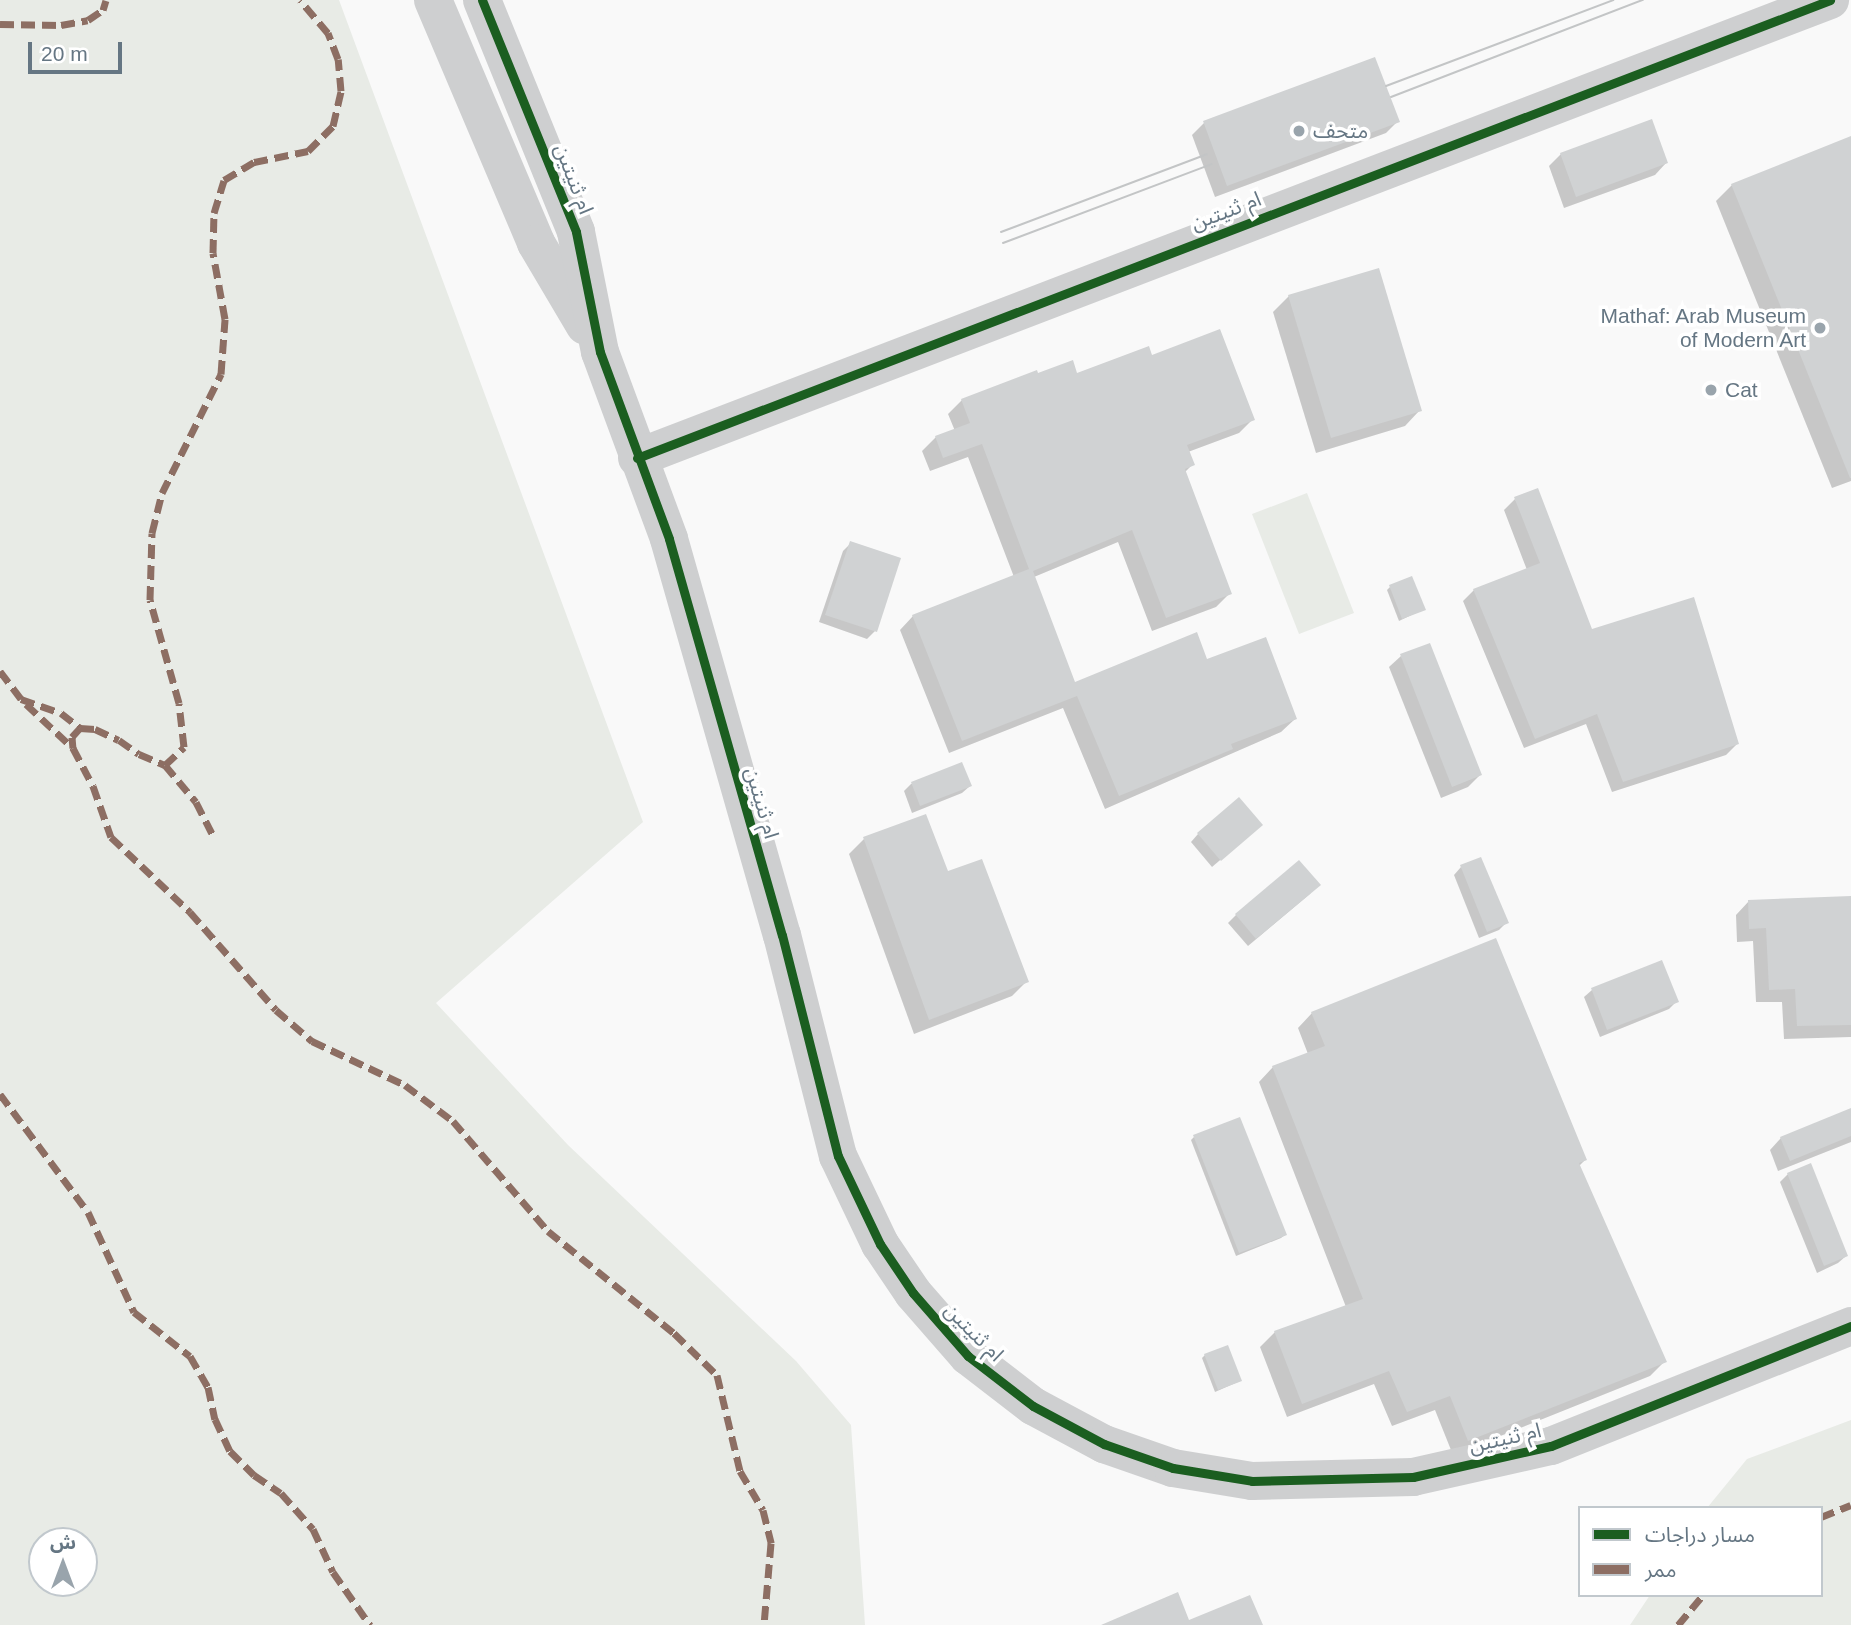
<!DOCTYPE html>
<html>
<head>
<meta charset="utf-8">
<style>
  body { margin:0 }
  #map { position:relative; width:1851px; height:1625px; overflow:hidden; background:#f9f9f9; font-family:Arial,"Noto Sans Arabic",sans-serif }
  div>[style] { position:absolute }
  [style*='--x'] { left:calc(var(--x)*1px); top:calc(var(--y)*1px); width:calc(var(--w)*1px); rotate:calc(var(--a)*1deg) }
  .green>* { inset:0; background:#e8ebe6 }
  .shadow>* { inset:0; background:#0003 }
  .building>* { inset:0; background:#d0d2d3 }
  .minor>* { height:38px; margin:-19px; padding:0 19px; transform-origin:19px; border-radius:19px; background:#cecfd0 }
  .tram>* { height:2px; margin:-1px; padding:0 1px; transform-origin:1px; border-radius:1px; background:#c3c5c6 }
  .quiet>* { height:7px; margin-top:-3.5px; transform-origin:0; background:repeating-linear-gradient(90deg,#8d6e63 0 14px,transparent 0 21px) }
  .cycleway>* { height:9px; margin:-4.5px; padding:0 4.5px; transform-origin:4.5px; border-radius:4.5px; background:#1b5e20 }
  .dots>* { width:19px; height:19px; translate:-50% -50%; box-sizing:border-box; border:4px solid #fff; border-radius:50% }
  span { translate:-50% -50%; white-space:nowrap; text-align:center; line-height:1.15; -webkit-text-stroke:7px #fff; paint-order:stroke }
  .poi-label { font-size:21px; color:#657683 }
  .left { translate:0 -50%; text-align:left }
  .right { translate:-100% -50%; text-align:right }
  .street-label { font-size:21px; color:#657683 }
  .legend { position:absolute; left:1578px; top:1506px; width:245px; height:91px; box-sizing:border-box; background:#fff; border:2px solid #c1c8cd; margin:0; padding:9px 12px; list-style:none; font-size:21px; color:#657683 }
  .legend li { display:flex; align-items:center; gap:14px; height:35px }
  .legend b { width:35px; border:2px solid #c1c8cd }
  .north { position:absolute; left:28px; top:1527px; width:70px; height:70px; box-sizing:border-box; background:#fff; border:2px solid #c1c8cd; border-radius:50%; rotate:0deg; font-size:19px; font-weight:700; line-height:28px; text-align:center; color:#657683 }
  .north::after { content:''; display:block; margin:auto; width:24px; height:32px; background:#99a4ac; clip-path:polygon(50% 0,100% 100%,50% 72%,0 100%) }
  .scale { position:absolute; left:28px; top:42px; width:94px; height:32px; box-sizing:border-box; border:4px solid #657683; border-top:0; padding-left:9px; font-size:21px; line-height:24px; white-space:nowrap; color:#657683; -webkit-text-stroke:5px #fff; paint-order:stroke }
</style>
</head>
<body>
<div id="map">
  <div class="green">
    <i style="clip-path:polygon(evenodd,0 0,339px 0,643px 822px,436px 1003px,568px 1145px,796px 1361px,851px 1425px,865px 1625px,0 1625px,0 0,84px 1541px,84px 1583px,42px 1583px,42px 1541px,84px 1541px)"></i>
    <i style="clip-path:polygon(1307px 493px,1354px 613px,1299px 634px,1252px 514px)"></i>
    <i style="clip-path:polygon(1851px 1420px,1851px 1625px,1630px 1625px,1650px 1595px,1821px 1595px,1821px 1508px,1707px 1508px,1747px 1459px)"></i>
  </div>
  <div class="shadow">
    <i style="clip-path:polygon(1374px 60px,1398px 121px,1386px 133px,1215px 197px,1192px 135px,1204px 123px)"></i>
    <i style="clip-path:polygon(1851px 138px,1851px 481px,1832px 488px,1716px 201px,1732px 185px)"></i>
    <i style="clip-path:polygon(1561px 154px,1666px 163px,1655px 175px,1564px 208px,1549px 166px)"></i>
    <i style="clip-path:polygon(1289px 296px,1420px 410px,1405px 426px,1316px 453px,1273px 312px)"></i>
    <i style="clip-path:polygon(1151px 357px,1253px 419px,1239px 433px,1188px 452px,1193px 464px,1184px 473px,1230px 593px,1216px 607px,1152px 631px,1118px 542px,1034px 577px,1074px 685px,1206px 661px,1295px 719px,1281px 732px,1105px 809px,1063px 708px,949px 753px,900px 630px,913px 616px,1014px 577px,968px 457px,930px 471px,922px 451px,936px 437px,955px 431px,948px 414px,962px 400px,1037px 376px,1076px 375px)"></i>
    <i style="clip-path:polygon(1515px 499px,1591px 631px,1737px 744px,1726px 755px,1612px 792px,1586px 724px,1524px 748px,1463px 601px,1474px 590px,1527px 570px,1504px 510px)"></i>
    <i style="clip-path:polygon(851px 543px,875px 631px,867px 639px,819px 622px,843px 551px)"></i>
    <i style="clip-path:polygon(1390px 587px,1424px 609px,1399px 621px,1387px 590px)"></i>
    <i style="clip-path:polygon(1401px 656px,1480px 775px,1468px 787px,1441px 798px,1389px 667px)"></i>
    <i style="clip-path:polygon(961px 764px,970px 786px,962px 793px,912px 813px,904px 791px,911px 784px)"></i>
    <i style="clip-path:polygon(1253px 832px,1212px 867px,1191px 842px,1198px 834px)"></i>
    <i style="clip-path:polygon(864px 839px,947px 873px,1027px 981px,1012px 996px,914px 1034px,849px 854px)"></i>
    <i style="clip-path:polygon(1461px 867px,1507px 922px,1499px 930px,1479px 938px,1454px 875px)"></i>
    <i style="clip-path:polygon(1311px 893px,1248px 946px,1228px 923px,1236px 915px)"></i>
    <i style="clip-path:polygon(1851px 898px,1851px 1037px,1784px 1039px,1782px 1002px,1756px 1002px,1753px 941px,1737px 942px,1736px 915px,1749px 901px)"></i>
    <i style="clip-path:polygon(1592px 990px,1677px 1001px,1669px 1009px,1600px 1037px,1584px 997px)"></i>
    <i style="clip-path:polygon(1312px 1013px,1585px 1160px,1579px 1166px,1664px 1362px,1650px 1376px,1453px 1455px,1435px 1410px,1392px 1426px,1374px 1384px,1287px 1417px,1260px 1347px,1275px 1332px,1346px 1307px,1259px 1082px,1273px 1067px,1308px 1054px,1298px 1028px)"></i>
    <i style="clip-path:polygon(1851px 1110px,1851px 1142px,1778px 1171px,1770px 1150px,1781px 1138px)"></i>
    <i style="clip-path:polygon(1194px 1137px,1285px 1235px,1281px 1238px,1236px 1256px,1191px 1140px)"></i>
    <i style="clip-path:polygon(1788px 1174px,1846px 1256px,1838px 1263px,1817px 1273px,1780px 1182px)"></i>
    <i style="clip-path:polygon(1205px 1355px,1240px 1381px,1215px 1392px,1202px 1358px)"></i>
  </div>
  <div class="building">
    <i style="clip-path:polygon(1375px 57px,1400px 122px,1227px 186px,1203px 121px)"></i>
    <i style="clip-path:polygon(1652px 119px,1668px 163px,1576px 197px,1560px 153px)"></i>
    <i style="clip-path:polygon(1851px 136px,1851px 478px,1850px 478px,1731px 184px)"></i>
    <i style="clip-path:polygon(1379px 268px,1422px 411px,1331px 438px,1288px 295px)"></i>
    <i style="clip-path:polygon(1220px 329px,1255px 420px,1187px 445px,1195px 465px,1185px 469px,1232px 594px,1166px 618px,1132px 530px,1033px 571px,1075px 682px,1197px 632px,1207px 659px,1266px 637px,1297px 719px,1231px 744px,1233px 749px,1119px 796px,1077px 696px,962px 741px,912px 615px,1029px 569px,982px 444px,943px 458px,935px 436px,970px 423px,961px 399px,1037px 370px,1038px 373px,1073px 360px,1077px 373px,1149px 346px,1152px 355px)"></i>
    <i style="clip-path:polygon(1538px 488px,1592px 629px,1694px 597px,1739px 744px,1623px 782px,1597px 714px,1535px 739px,1473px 589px,1540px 563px,1514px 497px)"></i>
    <i style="clip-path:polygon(850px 541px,901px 558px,877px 632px,825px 615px)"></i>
    <i style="clip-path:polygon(1412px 576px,1426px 610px,1402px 619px,1389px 585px)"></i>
    <i style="clip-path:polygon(1430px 643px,1482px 775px,1452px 787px,1400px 654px)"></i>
    <i style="clip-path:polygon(962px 762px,972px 786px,920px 806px,911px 782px)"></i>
    <i style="clip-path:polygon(1239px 797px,1263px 825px,1221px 861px,1197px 833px)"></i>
    <i style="clip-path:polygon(926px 814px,948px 871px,982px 859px,1029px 982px,929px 1020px,863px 837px)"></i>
    <i style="clip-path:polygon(1481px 857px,1509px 923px,1487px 932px,1460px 865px)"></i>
    <i style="clip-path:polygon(1299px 860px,1321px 885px,1256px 939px,1235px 914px)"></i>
    <i style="clip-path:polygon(1851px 896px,1851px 1025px,1797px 1026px,1795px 989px,1769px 990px,1766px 928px,1749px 929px,1748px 900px)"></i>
    <i style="clip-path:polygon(1496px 938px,1587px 1160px,1579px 1163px,1667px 1362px,1468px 1441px,1450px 1396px,1407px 1412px,1389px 1371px,1302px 1404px,1274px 1331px,1363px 1299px,1272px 1066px,1325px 1046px,1311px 1012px)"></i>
    <i style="clip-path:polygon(1662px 960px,1679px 1002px,1607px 1030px,1591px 988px)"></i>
    <i style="clip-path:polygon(1851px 1108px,1851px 1136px,1790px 1161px,1780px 1137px)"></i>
    <i style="clip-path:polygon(1240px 1117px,1287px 1235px,1239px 1253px,1193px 1135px)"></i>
    <i style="clip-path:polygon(1811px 1163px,1848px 1256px,1824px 1266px,1787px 1173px)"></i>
    <i style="clip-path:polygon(1228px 1345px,1242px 1381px,1218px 1390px,1204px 1354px)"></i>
    <i style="clip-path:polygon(1178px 1592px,1189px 1620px,1250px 1595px,1263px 1625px,1101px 1625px)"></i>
  </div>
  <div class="minor">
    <i style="--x:433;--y:0;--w:264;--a:67"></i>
    <i style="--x:536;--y:243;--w:96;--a:59.4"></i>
    <i style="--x:482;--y:0;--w:250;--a:67.9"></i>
    <i style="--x:576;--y:232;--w:122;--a:78.7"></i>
    <i style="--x:600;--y:352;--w:199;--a:69.7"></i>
    <i style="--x:669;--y:539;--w:412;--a:74.1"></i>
    <i style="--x:782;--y:935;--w:228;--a:75.8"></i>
    <i style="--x:838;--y:1156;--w:98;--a:64.5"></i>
    <i style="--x:880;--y:1244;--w:59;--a:56"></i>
    <i style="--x:913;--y:1293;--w:84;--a:48.9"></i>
    <i style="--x:968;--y:1356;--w:82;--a:37.6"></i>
    <i style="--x:1033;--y:1406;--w:81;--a:28.2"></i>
    <i style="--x:1104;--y:1444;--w:73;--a:19.2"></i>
    <i style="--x:1173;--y:1468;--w:80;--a:9.3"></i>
    <i style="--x:1252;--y:1481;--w:161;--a:-1.4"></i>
    <i style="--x:1413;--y:1477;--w:141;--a:-12.7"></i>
    <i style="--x:1551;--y:1446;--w:323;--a:-21.8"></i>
    <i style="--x:637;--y:458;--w:1278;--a:-21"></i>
  </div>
  <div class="tram">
    <i style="--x:1386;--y:86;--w:243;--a:-20.7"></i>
    <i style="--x:1391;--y:97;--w:270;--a:-21.1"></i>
    <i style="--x:1001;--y:232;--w:220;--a:-20.7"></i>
    <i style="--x:1003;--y:243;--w:223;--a:-20.7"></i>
  </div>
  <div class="quiet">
    <i style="--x:0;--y:24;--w:61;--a:0.9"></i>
    <i style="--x:61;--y:25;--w:27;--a:-10"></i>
    <i style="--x:88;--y:20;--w:18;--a:-34"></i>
    <i style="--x:103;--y:10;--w:10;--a:-73"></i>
    <i style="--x:0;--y:671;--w:35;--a:53"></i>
    <i style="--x:21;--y:699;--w:42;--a:19.3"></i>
    <i style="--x:61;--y:713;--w:24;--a:38"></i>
    <i style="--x:80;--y:728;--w:15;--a:4"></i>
    <i style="--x:95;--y:729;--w:26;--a:25"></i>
    <i style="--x:119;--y:740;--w:24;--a:35"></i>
    <i style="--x:139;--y:754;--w:28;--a:23"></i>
    <i style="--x:165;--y:765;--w:26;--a:-43"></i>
    <i style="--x:184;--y:747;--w:44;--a:-96.5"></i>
    <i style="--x:179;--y:703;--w:107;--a:-105.7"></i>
    <i style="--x:150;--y:600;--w:67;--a:-88.3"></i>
    <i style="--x:152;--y:533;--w:41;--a:-76"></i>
    <i style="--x:162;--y:493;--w:133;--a:-63.6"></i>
    <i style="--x:221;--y:374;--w:55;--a:-85.8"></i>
    <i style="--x:225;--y:319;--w:67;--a:-100.3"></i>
    <i style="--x:213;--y:253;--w:40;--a:-88.6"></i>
    <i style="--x:214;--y:213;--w:34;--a:-73"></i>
    <i style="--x:224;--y:180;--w:35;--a:-31"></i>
    <i style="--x:254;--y:162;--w:55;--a:-11.5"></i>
    <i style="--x:308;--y:151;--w:35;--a:-45"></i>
    <i style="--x:333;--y:126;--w:36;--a:-77"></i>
    <i style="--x:341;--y:91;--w:32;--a:-95"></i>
    <i style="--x:338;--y:59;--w:28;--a:-111"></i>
    <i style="--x:328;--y:33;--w:43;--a:-130.3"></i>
    <i style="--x:26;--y:704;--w:64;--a:43.1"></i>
    <i style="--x:80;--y:728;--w:12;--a:132"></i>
    <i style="--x:72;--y:737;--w:11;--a:85"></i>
    <i style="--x:73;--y:748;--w:43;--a:62.2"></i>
    <i style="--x:93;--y:786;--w:54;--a:70.6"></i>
    <i style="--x:111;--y:837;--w:109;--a:43.5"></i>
    <i style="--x:190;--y:912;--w:130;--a:48.7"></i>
    <i style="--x:276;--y:1010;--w:48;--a:40.7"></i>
    <i style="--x:312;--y:1041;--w:103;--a:25.3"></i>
    <i style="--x:405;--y:1085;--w:60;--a:36.9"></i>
    <i style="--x:453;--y:1121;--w:145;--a:49.2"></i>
    <i style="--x:548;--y:1231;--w:162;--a:39"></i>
    <i style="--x:674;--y:1333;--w:60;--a:44.3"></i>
    <i style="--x:717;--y:1375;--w:99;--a:76.5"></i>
    <i style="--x:740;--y:1471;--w:45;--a:59.5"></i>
    <i style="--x:763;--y:1510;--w:34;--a:76"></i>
    <i style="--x:771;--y:1543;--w:82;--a:94.9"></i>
    <i style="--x:165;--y:765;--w:48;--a:50"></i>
    <i style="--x:196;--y:802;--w:38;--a:63"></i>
    <i style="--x:0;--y:1094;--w:147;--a:53.3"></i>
    <i style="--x:88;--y:1212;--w:110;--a:65.3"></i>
    <i style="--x:134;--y:1312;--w:71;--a:38.2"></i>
    <i style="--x:190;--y:1356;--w:36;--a:60"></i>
    <i style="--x:208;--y:1387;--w:33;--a:78"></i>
    <i style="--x:215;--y:1419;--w:35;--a:65"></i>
    <i style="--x:230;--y:1451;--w:34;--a:45"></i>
    <i style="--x:254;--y:1475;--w:32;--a:34"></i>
    <i style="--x:281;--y:1493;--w:48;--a:48.4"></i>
    <i style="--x:313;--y:1529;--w:47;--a:65.1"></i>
    <i style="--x:333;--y:1572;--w:65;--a:55.1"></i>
    <i style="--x:1821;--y:1517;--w:32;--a:-22"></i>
    <i style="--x:1678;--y:1625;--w:39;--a:-50"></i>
  </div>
  <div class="cycleway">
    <i style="--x:482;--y:0;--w:250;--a:67.9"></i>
    <i style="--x:576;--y:232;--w:122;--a:78.7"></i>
    <i style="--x:600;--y:352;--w:199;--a:69.7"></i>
    <i style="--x:669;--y:539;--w:412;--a:74.1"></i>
    <i style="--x:782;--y:935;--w:228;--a:75.8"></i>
    <i style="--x:838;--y:1156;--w:98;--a:64.5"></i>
    <i style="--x:880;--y:1244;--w:59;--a:56"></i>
    <i style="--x:913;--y:1293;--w:84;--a:48.9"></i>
    <i style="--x:968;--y:1356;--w:82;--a:37.6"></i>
    <i style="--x:1033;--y:1406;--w:81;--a:28.2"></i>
    <i style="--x:1104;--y:1444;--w:73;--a:19.2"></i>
    <i style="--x:1173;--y:1468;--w:80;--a:9.3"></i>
    <i style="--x:1252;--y:1481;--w:161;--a:-1.4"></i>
    <i style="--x:1413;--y:1477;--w:141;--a:-12.7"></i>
    <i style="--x:1551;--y:1446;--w:323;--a:-21.8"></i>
    <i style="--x:637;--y:458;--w:1278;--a:-21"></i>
  </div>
  <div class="dots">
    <i style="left:1299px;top:131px;background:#99a4ac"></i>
    <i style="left:1820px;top:328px;background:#99a4ac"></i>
    <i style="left:1711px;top:390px;background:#99a4ac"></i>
  </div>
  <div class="poi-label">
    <span class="left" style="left:1313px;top:131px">متحف</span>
    <span class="right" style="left:1806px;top:328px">Mathaf: Arab Museum<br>of Modern Art</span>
    <span class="left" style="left:1725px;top:390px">Cat</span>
  </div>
  <div class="street-label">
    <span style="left:574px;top:179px;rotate:69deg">ام ثنيتين</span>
    <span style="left:1226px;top:211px;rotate:-21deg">ام ثنيتين</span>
    <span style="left:762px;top:803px;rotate:74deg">ام ثنيتين</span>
    <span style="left:974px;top:1332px;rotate:45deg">ام ثنيتين</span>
    <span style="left:1505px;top:1438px;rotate:-13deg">ام ثنيتين</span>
  </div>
  <ul class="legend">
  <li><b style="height:9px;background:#1b5e20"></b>مسار دراجات</li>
  <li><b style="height:9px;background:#8d6e63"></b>ممر</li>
  </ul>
  <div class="north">ش</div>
  <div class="scale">20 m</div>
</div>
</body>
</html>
